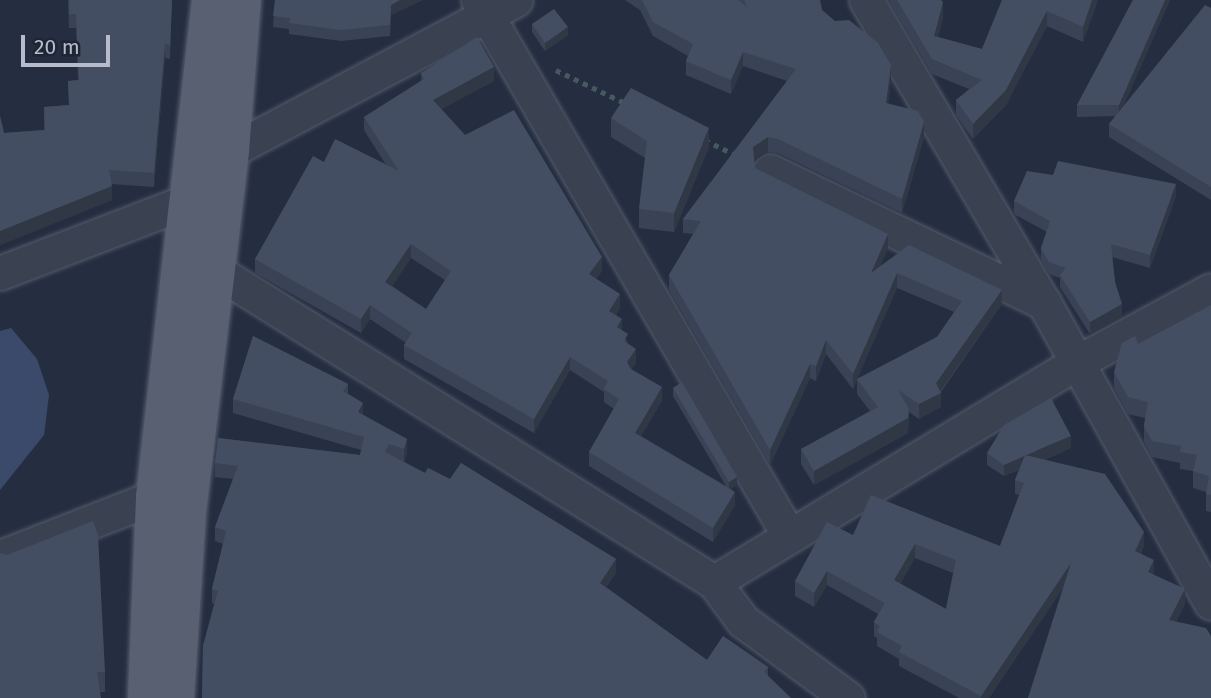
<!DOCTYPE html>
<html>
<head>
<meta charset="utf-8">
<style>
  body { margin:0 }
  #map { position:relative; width:1211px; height:698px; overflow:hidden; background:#252e41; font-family:"Fira Sans",sans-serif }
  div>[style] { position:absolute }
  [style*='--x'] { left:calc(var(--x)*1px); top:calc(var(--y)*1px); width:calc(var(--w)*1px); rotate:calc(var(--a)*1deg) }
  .water>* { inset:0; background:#3b4a6a }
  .path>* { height:4.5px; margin-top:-2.25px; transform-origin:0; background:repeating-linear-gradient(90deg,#46595f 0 5px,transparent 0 10px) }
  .roads { filter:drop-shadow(0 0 2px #545c6b) drop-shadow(0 0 2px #545c6b) }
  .minor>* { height:33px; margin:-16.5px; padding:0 16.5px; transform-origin:16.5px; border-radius:16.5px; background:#3a4151 }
  .major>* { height:38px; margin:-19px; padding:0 19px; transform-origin:19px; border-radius:19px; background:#586071 }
  .wall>* { inset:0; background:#3a4355 }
  .shaded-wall>* { inset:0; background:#303745 }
  .building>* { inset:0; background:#444e63 }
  span { translate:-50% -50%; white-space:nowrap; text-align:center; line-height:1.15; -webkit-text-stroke:5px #1e2636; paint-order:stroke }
  .scale { position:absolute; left:21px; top:35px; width:89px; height:32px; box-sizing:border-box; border:4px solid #b6bccb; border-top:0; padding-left:9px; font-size:21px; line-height:24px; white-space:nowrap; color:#b6bccb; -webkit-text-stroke:5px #1e2636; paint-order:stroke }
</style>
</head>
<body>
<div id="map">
  <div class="water">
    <i style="clip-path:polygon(11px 328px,37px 359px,49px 395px,44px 435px,0 490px,0 331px)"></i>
  </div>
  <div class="path">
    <i style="--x:556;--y:70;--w:79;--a:25.6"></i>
    <i style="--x:705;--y:140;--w:37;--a:26"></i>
  </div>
  <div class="roads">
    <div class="minor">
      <i style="--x:478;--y:0;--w:617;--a:59.86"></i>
      <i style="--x:866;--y:0;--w:351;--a:59.6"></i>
      <i style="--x:1044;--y:303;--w:343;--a:60.9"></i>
      <i style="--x:230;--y:151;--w:323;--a:-27.9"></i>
      <i style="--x:770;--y:171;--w:304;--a:25.7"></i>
      <i style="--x:213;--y:269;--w:591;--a:32"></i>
      <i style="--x:714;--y:582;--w:49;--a:53.4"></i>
      <i style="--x:743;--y:621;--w:130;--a:36.3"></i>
      <i style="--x:0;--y:273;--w:204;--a:-21"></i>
      <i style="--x:0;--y:557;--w:166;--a:-21.2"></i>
      <i style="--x:714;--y:582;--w:423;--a:-31.2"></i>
      <i style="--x:1076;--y:363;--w:153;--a:-28.4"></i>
    </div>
    <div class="major">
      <i style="--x:147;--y:698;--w:201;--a:-87.7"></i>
      <i style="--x:155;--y:497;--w:500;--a:-83.57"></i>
      <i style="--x:175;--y:698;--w:186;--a:-86.3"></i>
      <i style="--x:187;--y:512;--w:364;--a:-83.2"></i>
      <i style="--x:230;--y:151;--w:151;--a:-85.5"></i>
    </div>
  </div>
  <div class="wall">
    <i style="clip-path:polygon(68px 0,172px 0,170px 59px,165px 58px,154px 187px,111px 184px,112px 200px,0 245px,0 116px,4px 133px,44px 130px,44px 107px,69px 105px,68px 81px,78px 80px,76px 28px,69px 28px)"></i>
    <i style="clip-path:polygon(275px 0,423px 0,391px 15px,390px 36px,341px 41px,289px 34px,289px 29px,273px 27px)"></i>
    <i style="clip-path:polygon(evenodd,625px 0,820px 0,822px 10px,891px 80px,888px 103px,924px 137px,902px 213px,778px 153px,768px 152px,754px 161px,755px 168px,888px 249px,880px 266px,1002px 304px,941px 392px,941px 407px,919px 419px,909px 412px,908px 433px,814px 485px,801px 464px,801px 449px,870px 411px,857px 394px,857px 380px,853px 389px,826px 354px,816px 381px,810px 378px,770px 465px,669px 290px,669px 275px,693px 234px,683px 233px,683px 219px,787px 81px,743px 66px,731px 94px,686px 75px,686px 61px,688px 56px,653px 36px,640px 10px,625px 0,897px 288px,954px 312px,937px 337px,857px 379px,897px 288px)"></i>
    <i style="clip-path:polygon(888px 0,941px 0,943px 17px,938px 37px,982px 49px,1002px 0,1098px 0,1083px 42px,1047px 26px,1006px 105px,973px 139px,956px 115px,956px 100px,969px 89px,932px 74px)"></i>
    <i style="clip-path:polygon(1133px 0,1170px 0,1123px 107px,1211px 8px,1211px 200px,1109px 137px,1109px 124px,1115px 116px,1077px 117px,1077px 105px)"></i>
    <i style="clip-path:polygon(532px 24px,568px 35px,545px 51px,532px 32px)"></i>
    <i style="clip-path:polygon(evenodd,421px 73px,494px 81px,441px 109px,465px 135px,602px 271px,596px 279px,620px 308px,616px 315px,636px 363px,631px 369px,662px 401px,641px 436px,726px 486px,673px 396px,673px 388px,737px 485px,731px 489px,735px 505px,713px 542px,589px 466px,589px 452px,614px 409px,604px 402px,604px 392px,570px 370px,534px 433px,404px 359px,404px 345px,406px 343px,370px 319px,361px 333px,255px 273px,255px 259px,386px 165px,364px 130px,364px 117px,421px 81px,421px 73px,411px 258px,445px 280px,426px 309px,392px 286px,411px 258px)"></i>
    <i style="clip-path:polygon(611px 118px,709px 147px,674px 232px,639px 228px,639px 209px,645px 158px,611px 137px)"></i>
    <i style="clip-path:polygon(1176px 196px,1150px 268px,1112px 257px,1115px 282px,1122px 316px,1090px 334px,1060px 287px,1060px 278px,1049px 274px,1041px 261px,1041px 248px,1047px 232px,1014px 214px,1014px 201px)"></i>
    <i style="clip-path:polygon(1211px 305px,1211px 512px,1206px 511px,1206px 492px,1193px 488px,1193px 471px,1180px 469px,1180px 463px,1152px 457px,1144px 442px,1144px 426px,1145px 418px,1128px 414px,1114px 388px,1114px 372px,1138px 344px)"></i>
    <i style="clip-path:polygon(253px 336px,348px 384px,348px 394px,363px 403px,363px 415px,407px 439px,407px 453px,404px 462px,425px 473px,428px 468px,450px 479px,461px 463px,616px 559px,616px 573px,606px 587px,707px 660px,723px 636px,768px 667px,768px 676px,791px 698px,202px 698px,203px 646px,214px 604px,212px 603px,212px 589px,223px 544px,215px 541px,215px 527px,233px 479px,215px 477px,215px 463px,218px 438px,360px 455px,361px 450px,233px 413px,233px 399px)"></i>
    <i style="clip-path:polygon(evenodd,1071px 448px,1044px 460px,1144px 546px,1141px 553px,1153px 575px,1185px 604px,1176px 622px,1211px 636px,1062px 589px,989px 698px,959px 698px,899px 666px,899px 659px,877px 646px,877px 638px,874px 636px,874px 622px,878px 614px,827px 585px,814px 607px,795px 596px,795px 581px,853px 535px,1000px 546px,1019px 495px,1015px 494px,1015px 480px,1019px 470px,1004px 476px,987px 465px,987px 453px,1071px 448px,915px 558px,953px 573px,946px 609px,900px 584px,915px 558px)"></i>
    <i style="clip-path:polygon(0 553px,105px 672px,105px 692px,100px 692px)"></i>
  </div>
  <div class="shaded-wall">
    <i style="clip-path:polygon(400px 0,423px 0,391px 15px,390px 36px,391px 5px)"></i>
    <i style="clip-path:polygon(1092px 0,1098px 0,1083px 42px,1083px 27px)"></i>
    <i style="clip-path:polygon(1165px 0,1170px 0,1119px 116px,1119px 105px)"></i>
    <i style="clip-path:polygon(943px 2px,943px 17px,934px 51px,934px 36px)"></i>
    <i style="clip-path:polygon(1047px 11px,1047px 26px,1006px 105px,973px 139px,973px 124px)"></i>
    <i style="clip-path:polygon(568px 27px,568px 35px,545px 51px,545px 43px)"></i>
    <i style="clip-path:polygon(165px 44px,165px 58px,154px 187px,154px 173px)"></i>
    <i style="clip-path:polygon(743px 52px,743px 66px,731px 94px,731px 80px)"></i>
    <i style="clip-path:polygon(891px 65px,891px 80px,886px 118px,886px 103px)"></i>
    <i style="clip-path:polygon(494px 67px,494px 81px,433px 114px,433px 100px)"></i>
    <i style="clip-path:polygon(924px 122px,924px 137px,902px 213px,902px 199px)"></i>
    <i style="clip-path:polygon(709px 128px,709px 147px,674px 232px,674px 213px)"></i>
    <i style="clip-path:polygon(768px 137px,768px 152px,753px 162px,753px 147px)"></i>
    <i style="clip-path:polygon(1176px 184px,1176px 196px,1150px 268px,1150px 255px)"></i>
    <i style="clip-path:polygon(112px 186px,112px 200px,0 245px,0 231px)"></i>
    <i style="clip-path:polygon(888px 234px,888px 249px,871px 287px,871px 273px)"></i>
    <i style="clip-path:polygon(411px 244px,411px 258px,385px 296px,385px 282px)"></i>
    <i style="clip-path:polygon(602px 257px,602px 271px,589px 288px,589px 274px)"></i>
    <i style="clip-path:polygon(897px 273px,897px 288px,853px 389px,853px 374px)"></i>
    <i style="clip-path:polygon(1002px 290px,1002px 304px,939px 393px,941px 393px,941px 407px,919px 419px,919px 404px,936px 383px)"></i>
    <i style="clip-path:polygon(620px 294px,620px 308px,609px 325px,609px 311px)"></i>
    <i style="clip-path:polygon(1122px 304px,1122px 316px,1090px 334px,1090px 322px)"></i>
    <i style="clip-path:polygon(370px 305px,370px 319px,361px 333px,361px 319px)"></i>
    <i style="clip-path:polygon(622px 319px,622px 333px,617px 327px)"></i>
    <i style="clip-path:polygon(826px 340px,826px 354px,816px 381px,816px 366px)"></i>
    <i style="clip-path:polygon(636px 349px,636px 363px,627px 376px,627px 362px)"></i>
    <i style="clip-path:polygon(570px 357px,570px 370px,534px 433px,534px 419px)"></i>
    <i style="clip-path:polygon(810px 364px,810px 378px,770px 465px,770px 450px)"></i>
    <i style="clip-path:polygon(662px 387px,662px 401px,635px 446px,635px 433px)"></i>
    <i style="clip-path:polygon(363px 403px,363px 417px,358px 412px)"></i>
    <i style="clip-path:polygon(909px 409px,908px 433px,814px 485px,814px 471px)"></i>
    <i style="clip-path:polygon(1071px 436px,1071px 448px,1004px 476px,1004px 465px)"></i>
    <i style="clip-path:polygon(407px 439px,407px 453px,404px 463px,404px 449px)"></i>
    <i style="clip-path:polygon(737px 477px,737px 485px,729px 490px,729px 482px)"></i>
    <i style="clip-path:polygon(735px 492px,735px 505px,713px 542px,713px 528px)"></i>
    <i style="clip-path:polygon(1144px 532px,1144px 546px,1135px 565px,1135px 551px)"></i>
    <i style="clip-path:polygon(915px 544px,915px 558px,894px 595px,894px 580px)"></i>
    <i style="clip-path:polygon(616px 559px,616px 573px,600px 597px,600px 583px)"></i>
    <i style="clip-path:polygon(1154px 560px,1154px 574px,1148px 586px,1148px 572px)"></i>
    <i style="clip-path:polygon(1071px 563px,1071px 577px,989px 698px,981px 698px,981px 696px)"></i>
    <i style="clip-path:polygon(827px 571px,827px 585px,814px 607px,814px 593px)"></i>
    <i style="clip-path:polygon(1185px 589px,1185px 604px,1169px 635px,1169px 620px)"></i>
  </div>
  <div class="building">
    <i style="clip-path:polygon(69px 0,172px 0,170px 45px,165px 44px,154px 173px,109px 170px,112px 186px,0 231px,0 116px,4px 133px,45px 130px,44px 107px,69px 105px,68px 81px,79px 80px,76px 14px,69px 14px)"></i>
    <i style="clip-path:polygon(275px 0,400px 0,391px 5px,390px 25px,341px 30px,289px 23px,290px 18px,273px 16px)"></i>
    <i style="clip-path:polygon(642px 0,738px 0,747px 7px,744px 0,820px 0,822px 10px,835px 21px,849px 20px,878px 43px,891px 65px,886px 103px,918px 111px,924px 122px,902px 199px,778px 139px,768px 137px,753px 147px,755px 168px,888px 234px,871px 273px,909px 245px,1002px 290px,936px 383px,941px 393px,919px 404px,898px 390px,909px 409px,908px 418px,814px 471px,801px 449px,878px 407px,857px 379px,937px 337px,962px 301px,897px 273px,853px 374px,826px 340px,816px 366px,810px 364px,770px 450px,669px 275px,701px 221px,683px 219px,796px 69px,743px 52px,731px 80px,686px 61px,693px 44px,653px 22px)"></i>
    <i style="clip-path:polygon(897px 0,941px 0,943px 2px,934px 36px,982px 49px,1002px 0,1092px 0,1083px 27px,1047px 11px,1006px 90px,973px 124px,956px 100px,982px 80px,932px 59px)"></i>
    <i style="clip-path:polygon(1133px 0,1165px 0,1119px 105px,1077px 105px)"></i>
    <i style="clip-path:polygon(1205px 5px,1211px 8px,1211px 187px,1109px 124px)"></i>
    <i style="clip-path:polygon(554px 9px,568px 27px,545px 43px,532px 24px)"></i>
    <i style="clip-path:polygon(evenodd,477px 37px,494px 67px,433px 100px,465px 135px,514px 110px,602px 257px,589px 274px,620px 294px,609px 311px,622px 319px,617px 327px,628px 334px,624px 341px,636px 349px,627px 362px,631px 369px,662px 387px,635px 433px,735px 492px,713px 528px,589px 452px,619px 399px,604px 389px,608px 381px,570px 357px,534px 419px,404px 345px,412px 333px,370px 305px,361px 319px,255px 259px,313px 156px,324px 162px,335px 139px,399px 171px,364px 117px,424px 79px,421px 73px,477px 37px,411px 244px,451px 271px,426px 309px,385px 282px,411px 244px)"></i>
    <i style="clip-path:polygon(631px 88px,709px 128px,674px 213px,639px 209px,647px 141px,611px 118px)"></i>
    <i style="clip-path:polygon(1058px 161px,1176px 184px,1150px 255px,1111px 244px,1115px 282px,1122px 304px,1090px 322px,1060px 275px,1066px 268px,1049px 262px,1041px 248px,1050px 221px,1014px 201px,1027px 171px,1053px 175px)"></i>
    <i style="clip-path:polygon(1211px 305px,1211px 495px,1206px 494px,1209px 476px,1193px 471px,1197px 455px,1180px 452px,1181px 446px,1152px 441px,1144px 426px,1148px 402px,1128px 397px,1114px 372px,1122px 343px,1135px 336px,1138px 344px)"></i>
    <i style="clip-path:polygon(253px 336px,348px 384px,343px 391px,363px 403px,358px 412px,407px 439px,404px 449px,389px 444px,385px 452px,425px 473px,428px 468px,450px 479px,461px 463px,616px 559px,600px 583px,707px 660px,723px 636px,768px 667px,764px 672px,791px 698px,202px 698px,203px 646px,218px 591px,212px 589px,226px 531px,215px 527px,238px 466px,215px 463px,218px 438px,360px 455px,364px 437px,233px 399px)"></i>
    <i style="clip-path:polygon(682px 382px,737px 477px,729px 482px,673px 388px)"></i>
    <i style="clip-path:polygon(1051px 398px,1071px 436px,1026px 455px,1025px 455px,1024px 456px,1004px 465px,987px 453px,1004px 425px)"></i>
    <i style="clip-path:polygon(evenodd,1025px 455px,1105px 474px,1144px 532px,1135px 551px,1154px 560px,1148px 572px,1185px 589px,1169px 620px,1206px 628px,1211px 636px,1211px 698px,1028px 698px,1071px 563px,981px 696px,899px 652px,902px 646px,877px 632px,880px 626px,874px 622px,885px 603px,827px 571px,814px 593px,795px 581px,827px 522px,853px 535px,871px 495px,1000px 546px,1024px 483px,1015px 480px,1025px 455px,915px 544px,956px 560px,946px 609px,894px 580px,915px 544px)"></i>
    <i style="clip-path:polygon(93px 521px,98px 535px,105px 672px,97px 672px,101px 698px,0 698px,0 553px,7px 555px)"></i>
  </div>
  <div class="scale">20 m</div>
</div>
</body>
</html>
